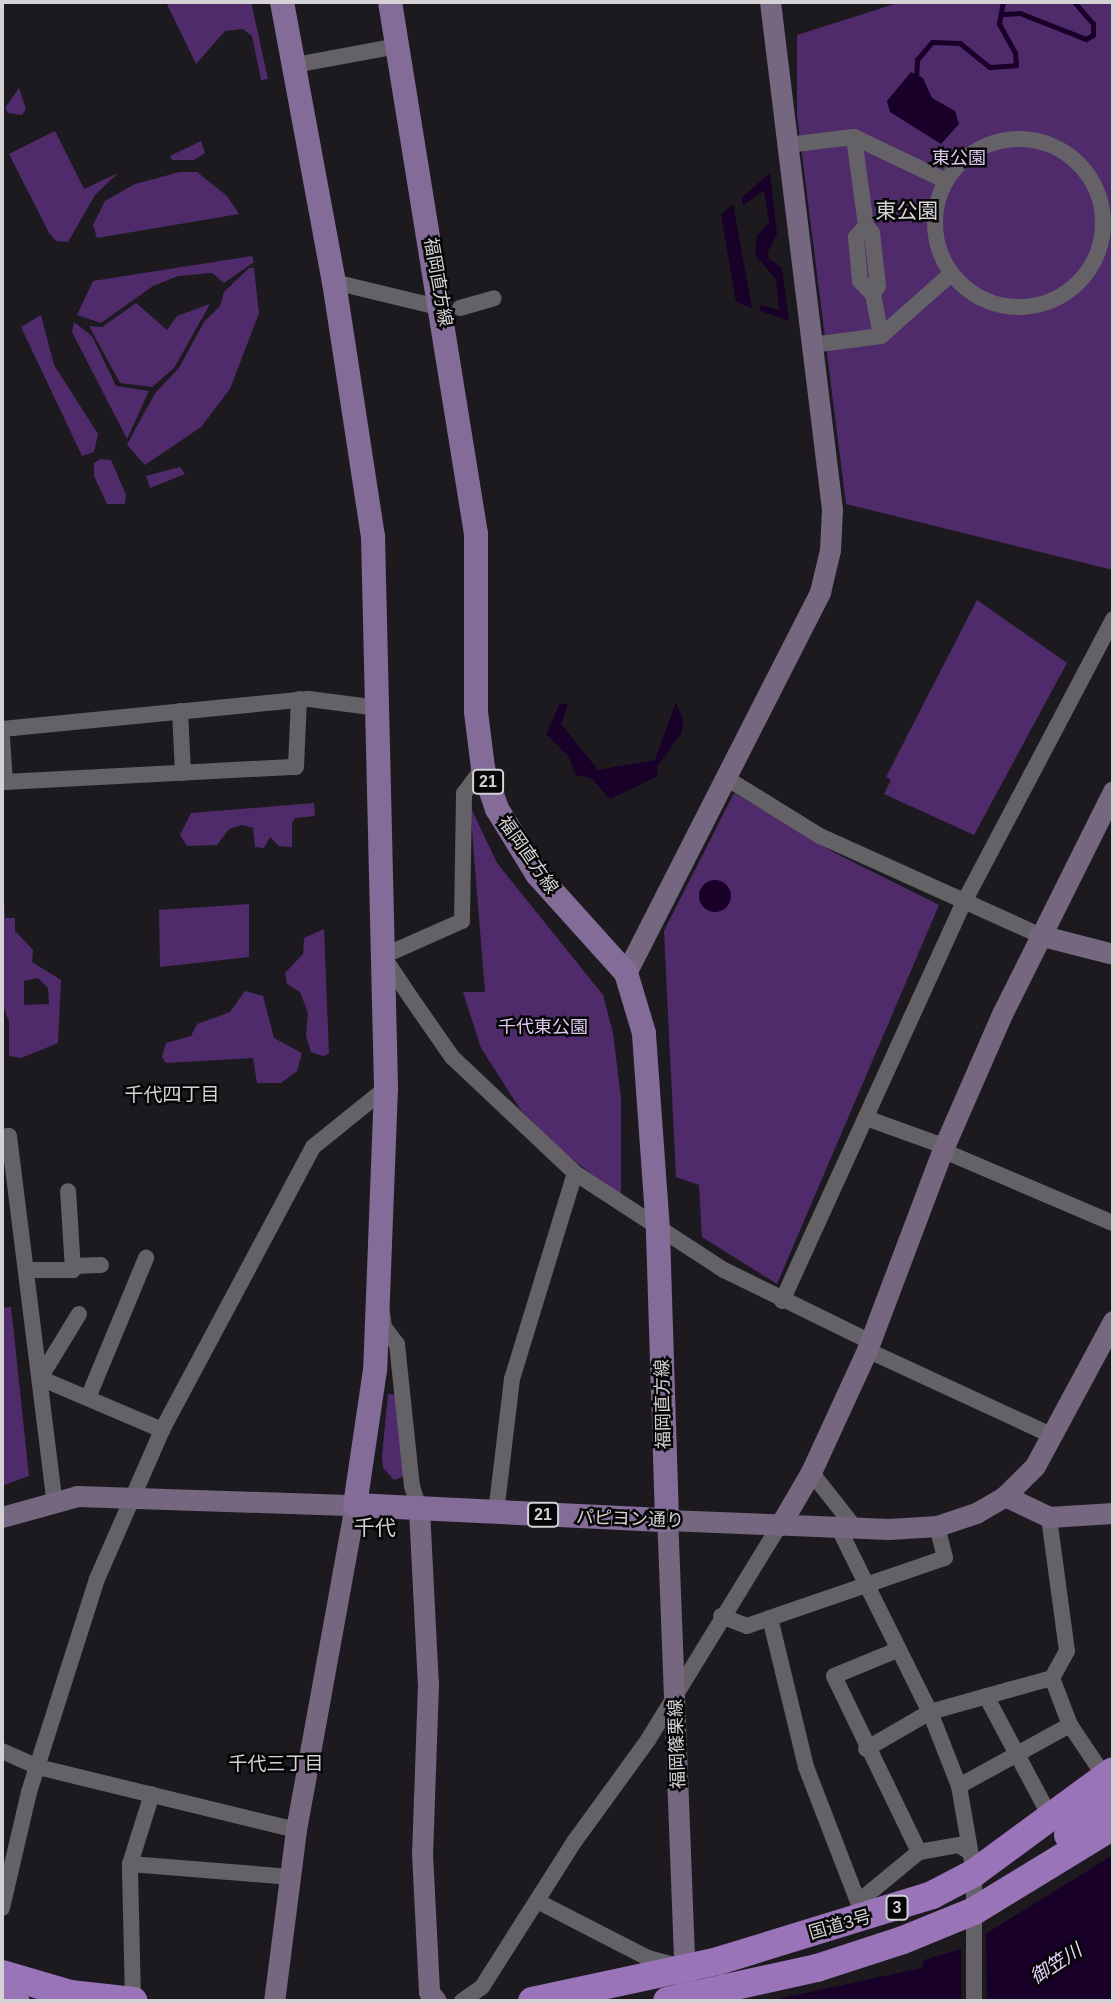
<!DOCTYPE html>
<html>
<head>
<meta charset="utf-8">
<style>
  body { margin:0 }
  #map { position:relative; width:1115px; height:2003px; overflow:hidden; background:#1c1a1f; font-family:Arial,"Noto Sans JP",sans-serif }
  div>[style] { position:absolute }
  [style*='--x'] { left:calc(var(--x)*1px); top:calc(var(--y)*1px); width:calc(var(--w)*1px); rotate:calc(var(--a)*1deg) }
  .green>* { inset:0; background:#502b6b }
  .water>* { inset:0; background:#180029 }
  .round { border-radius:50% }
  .pier>* { inset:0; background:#1c1a1f }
  .stream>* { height:4.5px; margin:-2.25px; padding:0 2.25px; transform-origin:2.25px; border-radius:2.25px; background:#180029 }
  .street>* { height:16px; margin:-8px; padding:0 8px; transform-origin:8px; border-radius:8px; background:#646167 }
  .street>.ring { margin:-8px; padding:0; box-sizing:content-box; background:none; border:16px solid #646167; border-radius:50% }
  .secondary>* { height:21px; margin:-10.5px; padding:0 10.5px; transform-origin:10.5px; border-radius:10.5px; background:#74677f }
  .primary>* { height:24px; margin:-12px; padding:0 12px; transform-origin:12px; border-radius:12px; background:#846c98 }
  .highway>* { height:28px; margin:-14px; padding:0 14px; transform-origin:14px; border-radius:14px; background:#9a74b8 }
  span { translate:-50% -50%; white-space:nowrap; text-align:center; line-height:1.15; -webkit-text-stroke:5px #060607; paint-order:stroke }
  .shield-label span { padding:2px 5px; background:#060607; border:2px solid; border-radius:5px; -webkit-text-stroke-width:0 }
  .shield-label { font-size:16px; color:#d4d2d5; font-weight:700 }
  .park-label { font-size:18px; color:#dfcaf1 }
  .street-label { font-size:18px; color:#d4d2d5 }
  .neighbourhood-label { font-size:19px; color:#d4d2d5 }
  .water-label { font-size:19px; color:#ead5fd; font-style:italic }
  .quarter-label { font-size:21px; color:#d4d2d5 }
  .frame { position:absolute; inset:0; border:4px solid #d4d2d5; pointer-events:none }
</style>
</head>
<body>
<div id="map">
  <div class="green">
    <i style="clip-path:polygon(166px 2px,251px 2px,268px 79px,261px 80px,252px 36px,243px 29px,225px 31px,196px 64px)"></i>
    <i style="clip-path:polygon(901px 2px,1113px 2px,1113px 570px,846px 504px,797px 115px,797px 35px)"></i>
    <i style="clip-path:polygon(19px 88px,26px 109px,22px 115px,8px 113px,5px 108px)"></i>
    <i style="clip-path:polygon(55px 131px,84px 189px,118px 173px,95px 195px,68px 242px,56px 241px,49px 233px,9px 154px)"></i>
    <i style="clip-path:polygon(201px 141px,205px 153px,194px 160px,172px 160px,170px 156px)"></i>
    <i style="clip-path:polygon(180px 172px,197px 172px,227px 196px,239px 214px,97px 238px,93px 225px,105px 201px,135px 184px)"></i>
    <i style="clip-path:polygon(252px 256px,254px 262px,224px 283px,212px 273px,178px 276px,153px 286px,101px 323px,77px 315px,93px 281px)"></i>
    <i style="clip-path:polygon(249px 268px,254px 268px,259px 313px,230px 389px,201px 427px,145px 465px,127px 445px,138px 424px,156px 392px,179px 368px,204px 322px,220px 306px,224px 292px)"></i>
    <i style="clip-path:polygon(136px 303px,167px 330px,177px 316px,210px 304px,174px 368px,152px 387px,120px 383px,89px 326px,102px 327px)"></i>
    <i style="clip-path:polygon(41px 315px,54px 365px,98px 434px,94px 452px,82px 456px,21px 327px)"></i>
    <i style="clip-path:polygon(74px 322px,92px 336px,116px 386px,149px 391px,127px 439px,72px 332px)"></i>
    <i style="clip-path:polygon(101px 459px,111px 460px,126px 495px,125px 504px,107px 504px,94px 476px,94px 463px)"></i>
    <i style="clip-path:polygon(180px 467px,185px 474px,150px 488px,146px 476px)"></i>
    <i style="clip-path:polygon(977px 600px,1067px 663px,974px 835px,884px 794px,891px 780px,886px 777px)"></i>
    <i style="clip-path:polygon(734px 793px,835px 853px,939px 905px,777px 1284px,702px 1237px,699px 1185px,676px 1177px,664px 931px)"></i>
    <i style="clip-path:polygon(314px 803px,315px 816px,295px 818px,292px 823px,292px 847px,279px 846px,270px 837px,264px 848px,255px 847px,253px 828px,242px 825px,229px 829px,217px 845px,187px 846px,180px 835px,191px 813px)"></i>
    <i style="clip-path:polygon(470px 806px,497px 863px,603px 995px,613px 1033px,621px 1098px,621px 1196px,565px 1154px,520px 1109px,481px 1048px,463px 992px,485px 992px)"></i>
    <i style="clip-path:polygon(evenodd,2px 862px,5px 918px,15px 918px,15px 931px,33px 950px,32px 962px,61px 980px,58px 1043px,21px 1058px,9px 1056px,9px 1022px,3px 1005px,2px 862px,38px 978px,48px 988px,49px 1004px,24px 1005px,24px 981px,38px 978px)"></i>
    <i style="clip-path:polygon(249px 904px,249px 957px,160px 967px,159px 910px)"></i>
    <i style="clip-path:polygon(324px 929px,329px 1054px,323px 1056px,311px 1052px,306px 1036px,308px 1013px,300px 992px,287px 984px,285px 973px,303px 954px,304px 938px)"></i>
    <i style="clip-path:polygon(245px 991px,263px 996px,274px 1038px,302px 1053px,297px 1071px,281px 1083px,257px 1083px,253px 1058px,166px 1063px,162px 1057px,166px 1043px,191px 1036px,197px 1024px,230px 1012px)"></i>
    <i style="clip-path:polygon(11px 1307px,29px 1476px,2px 1486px,2px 1308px)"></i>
    <i style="clip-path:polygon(388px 1394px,396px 1395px,405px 1476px,394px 1480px,383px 1468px,382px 1456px)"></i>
  </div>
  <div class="water">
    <i style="clip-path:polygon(911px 72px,923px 78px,932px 98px,955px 111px,959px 124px,941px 144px,890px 112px,887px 101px)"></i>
    <i style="clip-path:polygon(770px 173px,777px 234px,768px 252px,769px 259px,782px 268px,789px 321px,760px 311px,760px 305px,779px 310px,776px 279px,755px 255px,757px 235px,769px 223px,764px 190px,743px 206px,742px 197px)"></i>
    <i style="clip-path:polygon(733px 204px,752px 308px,736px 302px,721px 215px)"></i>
    <i style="clip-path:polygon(676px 702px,683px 719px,682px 732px,657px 767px,658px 776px,610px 799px,591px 778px,576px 775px,568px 756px,546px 734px,560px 703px,568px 705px,561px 724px,598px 770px,655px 760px)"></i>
    <i class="round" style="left:699px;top:880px;width:32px;height:32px"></i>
    <i style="clip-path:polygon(1113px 1855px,1113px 2001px,768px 2001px,922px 1968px,924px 1960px,961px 1949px)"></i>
  </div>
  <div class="pier">
    <i style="clip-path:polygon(986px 1934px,987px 2001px,961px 2001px,961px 1949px)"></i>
  </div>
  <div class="stream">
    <i style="--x:1003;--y:14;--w:17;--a:-3"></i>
    <i style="--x:1020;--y:13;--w:71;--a:21.5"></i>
    <i style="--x:1086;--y:39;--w:8;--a:-30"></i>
    <i style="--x:1093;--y:35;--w:11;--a:-90"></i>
    <i style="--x:1093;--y:24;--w:29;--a:-131"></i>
    <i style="--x:916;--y:80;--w:20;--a:-87"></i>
    <i style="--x:917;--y:60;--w:23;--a:-50"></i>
    <i style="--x:932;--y:42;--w:28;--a:2"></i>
    <i style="--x:960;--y:43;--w:38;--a:39"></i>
    <i style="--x:990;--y:67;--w:26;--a:-4"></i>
    <i style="--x:1016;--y:65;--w:12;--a:-95"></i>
    <i style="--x:1015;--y:53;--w:33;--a:-119"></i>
    <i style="--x:999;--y:24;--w:22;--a:-80"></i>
  </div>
  <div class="street">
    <i style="--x:295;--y:65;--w:105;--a:-10.5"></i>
    <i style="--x:854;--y:137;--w:100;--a:25.5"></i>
    <i class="ring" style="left:935px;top:139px;width:152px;height:152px"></i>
    <i style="--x:787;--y:145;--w:67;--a:-6.8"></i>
    <i style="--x:854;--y:137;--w:90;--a:82.3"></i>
    <i style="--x:866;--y:226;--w:9;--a:49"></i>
    <i style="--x:872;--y:233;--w:53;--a:83.5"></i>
    <i style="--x:878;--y:286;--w:9;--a:122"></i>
    <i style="--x:873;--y:294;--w:43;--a:79.2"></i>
    <i style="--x:881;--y:336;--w:70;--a:172.6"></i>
    <i style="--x:866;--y:226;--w:15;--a:132"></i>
    <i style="--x:856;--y:237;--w:44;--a:84.8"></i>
    <i style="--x:860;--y:281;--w:18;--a:45"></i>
    <i style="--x:334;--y:282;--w:111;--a:13.5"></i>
    <i style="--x:460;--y:308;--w:35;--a:-16"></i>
    <i style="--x:881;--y:336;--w:92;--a:-41.5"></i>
    <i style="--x:180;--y:711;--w:62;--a:87.2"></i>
    <i style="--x:2;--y:729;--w:308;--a:-5.6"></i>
    <i style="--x:309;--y:699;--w:70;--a:7.4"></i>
    <i style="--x:2;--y:738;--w:44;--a:86.1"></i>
    <i style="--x:5;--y:782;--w:291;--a:-3"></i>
    <i style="--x:296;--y:767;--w:68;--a:-87.5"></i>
    <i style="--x:483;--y:768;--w:31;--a:127"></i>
    <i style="--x:464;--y:793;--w:128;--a:90.9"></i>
    <i style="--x:462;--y:921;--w:86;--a:156.1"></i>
    <i style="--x:383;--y:956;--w:50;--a:56.3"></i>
    <i style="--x:411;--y:998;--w:72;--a:55.2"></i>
    <i style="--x:452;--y:1057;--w:169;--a:43.3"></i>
    <i style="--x:575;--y:1173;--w:178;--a:33.1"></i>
    <i style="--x:724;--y:1270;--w:161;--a:26.1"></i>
    <i style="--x:726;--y:778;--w:110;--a:31.7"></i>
    <i style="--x:820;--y:836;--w:240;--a:24.3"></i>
    <i style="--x:866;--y:1118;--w:73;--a:19.9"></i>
    <i style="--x:935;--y:1143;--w:19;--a:35"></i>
    <i style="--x:951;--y:1154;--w:176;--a:23.1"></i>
    <i style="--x:2;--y:1137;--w:7;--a:-8"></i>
    <i style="--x:9;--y:1136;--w:366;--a:82.9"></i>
    <i style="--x:74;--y:1266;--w:27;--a:-2"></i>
    <i style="--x:28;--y:1270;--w:45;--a:0"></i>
    <i style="--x:73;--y:1270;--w:79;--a:-93.6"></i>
    <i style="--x:782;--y:1301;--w:436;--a:-65.5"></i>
    <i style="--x:963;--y:904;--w:322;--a:-62.2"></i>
    <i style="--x:382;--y:1313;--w:14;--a:82"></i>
    <i style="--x:384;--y:1327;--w:21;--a:53"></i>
    <i style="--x:397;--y:1344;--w:143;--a:84"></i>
    <i style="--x:412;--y:1486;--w:24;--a:73"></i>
    <i style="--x:79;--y:1314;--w:75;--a:121.4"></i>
    <i style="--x:40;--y:1378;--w:133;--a:23.1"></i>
    <i style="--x:867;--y:1350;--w:205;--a:24.8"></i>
    <i style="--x:88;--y:1398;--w:152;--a:-67.5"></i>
    <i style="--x:811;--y:1472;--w:71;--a:51.8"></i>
    <i style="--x:496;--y:1513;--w:135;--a:-83.2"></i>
    <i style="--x:512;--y:1379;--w:215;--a:-73"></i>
    <i style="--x:838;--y:1527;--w:207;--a:63.6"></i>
    <i style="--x:930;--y:1712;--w:79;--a:68.6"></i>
    <i style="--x:959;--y:1786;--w:88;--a:80.2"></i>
    <i style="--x:974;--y:1873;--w:128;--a:90"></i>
    <i style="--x:721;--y:1616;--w:28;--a:21"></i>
    <i style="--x:747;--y:1626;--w:209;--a:-19"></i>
    <i style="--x:945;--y:1558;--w:33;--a:-104"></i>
    <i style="--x:770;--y:1618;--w:153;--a:76.4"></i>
    <i style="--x:806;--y:1767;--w:147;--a:68.9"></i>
    <i style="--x:1052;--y:1678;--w:50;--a:69"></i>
    <i style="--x:1070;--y:1725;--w:63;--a:56.1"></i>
    <i style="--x:986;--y:1696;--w:138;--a:62"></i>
    <i style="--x:866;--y:1749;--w:74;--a:-30"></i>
    <i style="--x:930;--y:1712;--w:127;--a:-15.6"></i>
    <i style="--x:1052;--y:1678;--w:31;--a:-61"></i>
    <i style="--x:1067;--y:1651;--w:135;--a:-97.7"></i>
    <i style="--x:2;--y:1751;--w:39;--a:24"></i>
    <i style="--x:38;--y:1767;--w:266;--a:13.7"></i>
    <i style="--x:959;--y:1786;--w:127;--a:-28.8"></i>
    <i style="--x:919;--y:1852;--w:41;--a:-9.9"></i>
    <i style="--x:959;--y:1845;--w:14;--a:34"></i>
    <i style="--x:130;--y:1864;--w:161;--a:4.6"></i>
    <i style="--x:537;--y:1901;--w:125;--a:27.2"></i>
    <i style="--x:648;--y:1958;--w:27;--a:15"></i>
    <i style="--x:2;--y:1908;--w:119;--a:-76.9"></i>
    <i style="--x:29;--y:1792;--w:224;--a:-72.3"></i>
    <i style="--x:97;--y:1579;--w:163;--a:-66.4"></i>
    <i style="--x:162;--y:1430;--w:321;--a:-61.9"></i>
    <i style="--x:313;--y:1147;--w:94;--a:-38.9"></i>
    <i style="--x:864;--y:1917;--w:14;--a:-111"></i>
    <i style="--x:859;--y:1904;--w:7;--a:-56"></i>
    <i style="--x:863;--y:1898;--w:72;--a:-39.4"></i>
    <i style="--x:919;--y:1852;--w:195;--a:-115.8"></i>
    <i style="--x:834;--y:1676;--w:68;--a:-22.4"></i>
    <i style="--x:133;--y:2001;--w:137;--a:-91.3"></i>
    <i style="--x:130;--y:1864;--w:73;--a:-72.6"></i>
    <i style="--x:462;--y:2001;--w:24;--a:-35"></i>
    <i style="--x:482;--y:1987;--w:172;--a:-57.6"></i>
    <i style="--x:574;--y:1842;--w:126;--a:-54"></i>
    <i style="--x:648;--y:1740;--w:252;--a:-58.5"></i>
  </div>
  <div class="secondary">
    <i style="--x:1039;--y:935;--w:76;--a:14.4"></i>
    <i style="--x:626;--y:973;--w:428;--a:-63"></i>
    <i style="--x:820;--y:592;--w:43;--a:-76.6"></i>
    <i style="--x:830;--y:550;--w:41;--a:-87.2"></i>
    <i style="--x:832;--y:509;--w:511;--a:-96.97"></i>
    <i style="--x:1005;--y:1496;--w:49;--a:25.5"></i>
    <i style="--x:1049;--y:1517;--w:64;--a:-3.6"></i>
    <i style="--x:419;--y:1509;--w:175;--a:87.1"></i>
    <i style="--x:428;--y:1684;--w:169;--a:92"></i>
    <i style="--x:422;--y:1853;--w:139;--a:87.1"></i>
    <i style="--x:429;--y:1992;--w:11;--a:52"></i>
    <i style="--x:2;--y:1517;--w:78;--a:-15.6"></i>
    <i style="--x:77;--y:1496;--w:278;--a:1.9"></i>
    <i style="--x:355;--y:1505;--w:330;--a:100.3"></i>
    <i style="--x:296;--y:1830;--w:172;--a:97.3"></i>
    <i style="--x:780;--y:1525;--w:61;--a:-59.7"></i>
    <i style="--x:811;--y:1472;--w:134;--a:-65.3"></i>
    <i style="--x:867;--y:1350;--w:215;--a:-69.3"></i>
    <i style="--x:943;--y:1149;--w:147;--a:-66.4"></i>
    <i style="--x:1002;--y:1014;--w:249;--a:-63.5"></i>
    <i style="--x:685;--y:1983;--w:463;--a:-92.2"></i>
    <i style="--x:667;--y:1520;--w:222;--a:2.3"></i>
    <i style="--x:889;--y:1529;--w:48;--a:-3.6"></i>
    <i style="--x:937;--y:1526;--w:41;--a:-18.4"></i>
    <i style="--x:976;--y:1513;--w:34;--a:-30"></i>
    <i style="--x:1005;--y:1496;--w:42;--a:-45"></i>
    <i style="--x:1035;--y:1466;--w:165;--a:-61.7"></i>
  </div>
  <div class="primary">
    <i style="--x:282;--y:2;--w:285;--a:79.5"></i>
    <i style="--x:334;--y:282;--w:257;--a:81.3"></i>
    <i style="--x:373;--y:536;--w:552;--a:88.65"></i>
    <i style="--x:386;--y:1088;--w:282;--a:92.2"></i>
    <i style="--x:375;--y:1370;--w:136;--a:98.4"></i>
    <i style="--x:355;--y:1505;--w:312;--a:2.8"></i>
    <i style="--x:667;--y:1520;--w:290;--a:-91.8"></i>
    <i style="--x:658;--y:1230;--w:197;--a:-94.1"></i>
    <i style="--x:644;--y:1033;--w:63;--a:-106.7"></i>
    <i style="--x:626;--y:973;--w:133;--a:-132"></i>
    <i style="--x:537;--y:874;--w:76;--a:-121.6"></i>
    <i style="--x:497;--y:809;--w:43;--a:-108.9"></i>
    <i style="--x:483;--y:768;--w:56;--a:-97.1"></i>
    <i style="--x:476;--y:712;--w:178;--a:-90"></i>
    <i style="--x:476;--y:534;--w:539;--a:-99.18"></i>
  </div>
  <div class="highway">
    <i style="--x:1068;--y:1835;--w:56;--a:-37.1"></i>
    <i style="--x:2;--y:1974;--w:71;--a:16.4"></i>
    <i style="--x:70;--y:1994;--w:64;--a:6.2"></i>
    <i style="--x:2;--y:1997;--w:14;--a:17"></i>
    <i style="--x:532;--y:2001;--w:190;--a:-12.1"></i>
    <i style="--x:718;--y:1961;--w:224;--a:-17.1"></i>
    <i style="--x:932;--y:1895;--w:47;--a:-27.6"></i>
    <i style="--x:974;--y:1873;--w:172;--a:-36.3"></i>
    <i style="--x:667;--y:2001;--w:154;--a:-12.4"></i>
    <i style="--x:817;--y:1968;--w:90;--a:-18"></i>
    <i style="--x:903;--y:1940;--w:77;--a:-22.2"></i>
    <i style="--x:974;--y:1911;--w:163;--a:-31.4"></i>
  </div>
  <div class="shield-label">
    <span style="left:488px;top:782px">21</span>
    <span style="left:543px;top:1515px">21</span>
    <span style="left:897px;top:1908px">3</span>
  </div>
  <div class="park-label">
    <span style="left:959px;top:158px">東公園</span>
    <span style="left:543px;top:1027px">千代東公園</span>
  </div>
  <div class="street-label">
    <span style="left:438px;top:282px;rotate:80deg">福岡直方線</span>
    <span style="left:528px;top:855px;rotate:55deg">福岡直方線</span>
    <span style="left:663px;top:1404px;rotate:-91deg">福岡直方線</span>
    <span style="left:630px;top:1519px;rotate:2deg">パピヨン通り</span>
    <span style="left:677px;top:1744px;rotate:-92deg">福岡篠栗線</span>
    <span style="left:840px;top:1925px;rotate:-16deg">国道3号</span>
  </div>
  <div class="neighbourhood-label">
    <span style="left:172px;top:1095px">千代四丁目</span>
    <span style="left:276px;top:1764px">千代三丁目</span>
  </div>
  <div class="water-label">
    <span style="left:1056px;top:1964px;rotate:-33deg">御笠川</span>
  </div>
  <div class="quarter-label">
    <span style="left:907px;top:211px">東公園</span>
    <span style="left:375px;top:1528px">千代</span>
  </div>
  <div class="frame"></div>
</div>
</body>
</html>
